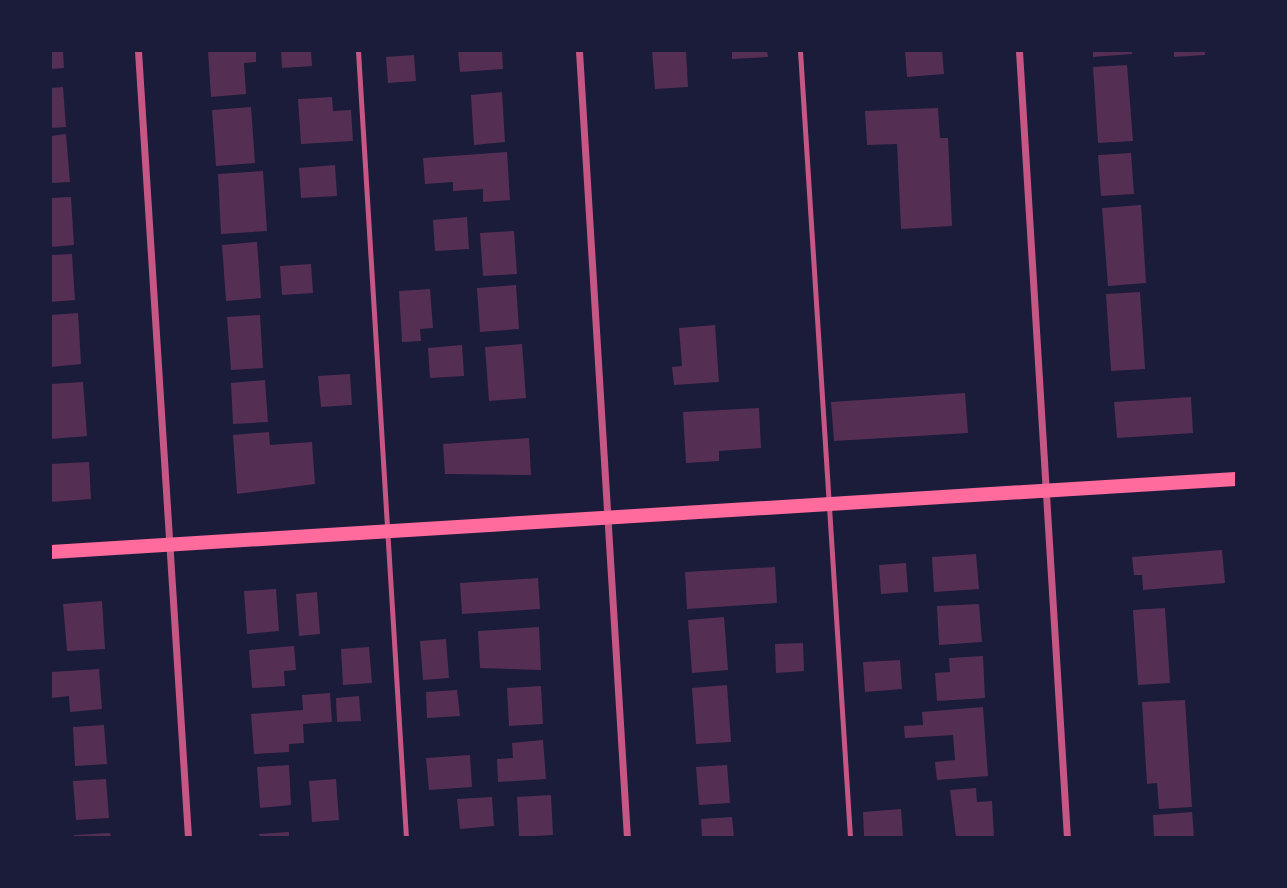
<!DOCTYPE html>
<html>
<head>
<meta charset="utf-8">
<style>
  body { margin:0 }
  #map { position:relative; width:1287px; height:888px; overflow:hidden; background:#1b1b3a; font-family:"Archivo Narrow",sans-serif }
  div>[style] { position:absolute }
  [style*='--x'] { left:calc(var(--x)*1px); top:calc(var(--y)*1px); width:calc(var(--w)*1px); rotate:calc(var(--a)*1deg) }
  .building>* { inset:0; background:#542f53 }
  .service>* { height:5px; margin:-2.5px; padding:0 2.5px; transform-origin:2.5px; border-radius:2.5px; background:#c65784 }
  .minor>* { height:7px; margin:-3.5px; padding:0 3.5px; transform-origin:3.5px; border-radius:3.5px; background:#c65784 }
  .secondary>* { height:14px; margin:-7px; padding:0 7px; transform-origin:7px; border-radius:7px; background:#ff6b9d }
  span { translate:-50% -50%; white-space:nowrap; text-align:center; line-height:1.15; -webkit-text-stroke:5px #1b1b3a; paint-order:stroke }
  .frame { position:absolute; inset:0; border:52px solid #1b1b3a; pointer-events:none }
</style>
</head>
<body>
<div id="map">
  <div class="building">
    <i style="clip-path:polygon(51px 51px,63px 51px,64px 68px,51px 69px)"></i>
    <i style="clip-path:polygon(208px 51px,256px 51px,256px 62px,244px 63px,246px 94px,211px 97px)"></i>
    <i style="clip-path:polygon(281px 51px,311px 51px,312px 66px,282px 68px)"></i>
    <i style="clip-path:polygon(458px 51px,502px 51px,503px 69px,460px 72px)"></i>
    <i style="clip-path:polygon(652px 51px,686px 51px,688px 87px,655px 89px)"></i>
    <i style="clip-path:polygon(732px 51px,767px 51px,768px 57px,732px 59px)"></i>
    <i style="clip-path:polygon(905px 51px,942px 51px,944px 74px,907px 77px)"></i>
    <i style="clip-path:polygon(1093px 51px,1132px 51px,1132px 54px,1093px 57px)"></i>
    <i style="clip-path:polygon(1174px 51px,1205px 51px,1205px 55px,1174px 57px)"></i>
    <i style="clip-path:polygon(414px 55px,416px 81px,388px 83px,386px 57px)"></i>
    <i style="clip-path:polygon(1127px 65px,1133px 141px,1098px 143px,1093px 67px)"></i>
    <i style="clip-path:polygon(63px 87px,66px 127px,51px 128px,51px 88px)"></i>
    <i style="clip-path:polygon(502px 92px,505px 142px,474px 145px,471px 95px)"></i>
    <i style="clip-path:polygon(332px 97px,333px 111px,351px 110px,353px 141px,301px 144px,298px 99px)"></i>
    <i style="clip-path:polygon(251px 107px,255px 163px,216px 166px,212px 110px)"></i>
    <i style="clip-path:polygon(938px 108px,940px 138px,948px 138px,952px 226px,901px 229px,897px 144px,867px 145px,865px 111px)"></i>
    <i style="clip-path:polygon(66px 134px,70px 182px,51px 183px,51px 136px)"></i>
    <i style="clip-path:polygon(507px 152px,510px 200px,483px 202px,483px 189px,453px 191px,453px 182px,425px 184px,423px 158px)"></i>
    <i style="clip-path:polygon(1131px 153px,1134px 194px,1101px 196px,1098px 155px)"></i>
    <i style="clip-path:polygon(335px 165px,337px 196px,301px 198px,299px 168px)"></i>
    <i style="clip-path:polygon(263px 171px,267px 231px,221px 234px,218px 174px)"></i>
    <i style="clip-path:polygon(71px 197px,74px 245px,51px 247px,51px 198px)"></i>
    <i style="clip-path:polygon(1141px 205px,1146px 283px,1108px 286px,1102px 208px)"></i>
    <i style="clip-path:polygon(467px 217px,469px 249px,435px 251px,433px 220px)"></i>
    <i style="clip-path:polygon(514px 231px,517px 274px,483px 276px,480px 233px)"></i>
    <i style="clip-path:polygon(257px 242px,261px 298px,226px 301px,222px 245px)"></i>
    <i style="clip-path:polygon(72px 254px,75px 300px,51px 302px,51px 255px)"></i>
    <i style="clip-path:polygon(311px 264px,313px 293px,282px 295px,280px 266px)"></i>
    <i style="clip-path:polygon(516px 285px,519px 329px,480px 332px,477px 288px)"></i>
    <i style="clip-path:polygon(430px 289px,433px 328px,420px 329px,421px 341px,402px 342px,399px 291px)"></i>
    <i style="clip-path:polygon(1140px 292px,1145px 369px,1111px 371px,1106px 294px)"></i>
    <i style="clip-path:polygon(78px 313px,81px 364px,51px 367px,51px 315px)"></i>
    <i style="clip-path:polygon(260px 315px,263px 368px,231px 370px,227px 317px)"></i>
    <i style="clip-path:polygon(715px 325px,719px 382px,674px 385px,672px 367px,682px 366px,679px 328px)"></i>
    <i style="clip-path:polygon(522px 344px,526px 398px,489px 401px,485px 347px)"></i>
    <i style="clip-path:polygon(462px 345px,464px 376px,430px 378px,428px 348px)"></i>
    <i style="clip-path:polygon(350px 374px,352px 405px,321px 407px,318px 376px)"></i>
    <i style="clip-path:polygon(265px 380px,268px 422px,233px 424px,231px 383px)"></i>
    <i style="clip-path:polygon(83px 382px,87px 436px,51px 439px,51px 384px)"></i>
    <i style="clip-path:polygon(965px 393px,968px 433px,834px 441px,831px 402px)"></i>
    <i style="clip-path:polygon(1191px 397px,1193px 433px,1117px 438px,1114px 402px)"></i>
    <i style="clip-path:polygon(759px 408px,761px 448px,719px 451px,719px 461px,686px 463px,683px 412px)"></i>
    <i style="clip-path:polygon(269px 432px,270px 445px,312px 442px,315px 484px,237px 494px,233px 435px)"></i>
    <i style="clip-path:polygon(529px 438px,531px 475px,445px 474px,443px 444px)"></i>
    <i style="clip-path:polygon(89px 462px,91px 499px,51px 502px,51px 464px)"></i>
    <i style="clip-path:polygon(1222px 550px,1225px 583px,1143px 590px,1142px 575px,1134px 575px,1132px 557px)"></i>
    <i style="clip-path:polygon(976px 554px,979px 589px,934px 592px,932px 557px)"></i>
    <i style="clip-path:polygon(906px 563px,908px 592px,881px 594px,879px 565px)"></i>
    <i style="clip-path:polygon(775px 567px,777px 603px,687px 609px,685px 572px)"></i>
    <i style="clip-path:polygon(538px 578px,540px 609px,462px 614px,460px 583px)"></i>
    <i style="clip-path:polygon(276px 589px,279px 631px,247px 634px,244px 591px)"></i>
    <i style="clip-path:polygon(317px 592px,320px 634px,299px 636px,296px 594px)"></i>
    <i style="clip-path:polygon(102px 601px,105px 649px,67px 651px,63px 604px)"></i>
    <i style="clip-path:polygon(979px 604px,982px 642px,939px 645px,937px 606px)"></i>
    <i style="clip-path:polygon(1165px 608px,1170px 683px,1138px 685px,1133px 610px)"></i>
    <i style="clip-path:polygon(724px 617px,728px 670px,692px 673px,688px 620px)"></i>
    <i style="clip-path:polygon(539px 627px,541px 670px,480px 668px,478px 631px)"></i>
    <i style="clip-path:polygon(446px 639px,449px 678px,423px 680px,420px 641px)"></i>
    <i style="clip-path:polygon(803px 643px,804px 671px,776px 673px,775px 644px)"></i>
    <i style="clip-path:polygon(294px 646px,296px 670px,284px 671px,285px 686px,252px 688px,249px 650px)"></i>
    <i style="clip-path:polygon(369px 647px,372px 683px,343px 685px,341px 649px)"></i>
    <i style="clip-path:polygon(983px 656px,985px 698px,937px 701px,935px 673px,950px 672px,949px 658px)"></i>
    <i style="clip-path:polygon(900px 660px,902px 689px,865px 692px,863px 662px)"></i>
    <i style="clip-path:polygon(99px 669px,102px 709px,70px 712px,69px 696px,52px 698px,51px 672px)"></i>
    <i style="clip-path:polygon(727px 685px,731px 742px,696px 744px,692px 688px)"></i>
    <i style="clip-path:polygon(541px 686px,543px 724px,509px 726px,507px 688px)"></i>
    <i style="clip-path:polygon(457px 690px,460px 716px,427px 718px,426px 692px)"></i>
    <i style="clip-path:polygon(330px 693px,332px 722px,303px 724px,304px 743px,289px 744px,289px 752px,254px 754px,251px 714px,303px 710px,302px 695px)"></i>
    <i style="clip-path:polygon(359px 696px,361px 721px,337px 722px,336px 698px)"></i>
    <i style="clip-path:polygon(1185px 700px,1192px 807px,1159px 809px,1157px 783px,1147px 784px,1142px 702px)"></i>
    <i style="clip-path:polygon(983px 707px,988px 776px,937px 780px,935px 762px,955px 760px,953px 735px,905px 738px,904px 726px,923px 725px,922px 712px)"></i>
    <i style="clip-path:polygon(104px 725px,107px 764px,75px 766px,73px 727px)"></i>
    <i style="clip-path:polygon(543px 740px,546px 779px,498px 782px,497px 759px,513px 758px,512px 743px)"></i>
    <i style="clip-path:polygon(470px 755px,472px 787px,429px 790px,426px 758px)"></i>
    <i style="clip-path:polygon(289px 765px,291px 805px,260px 808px,257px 767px)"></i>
    <i style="clip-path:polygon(727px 765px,730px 803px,699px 805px,696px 767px)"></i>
    <i style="clip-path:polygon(106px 779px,109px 818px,76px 820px,73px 781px)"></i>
    <i style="clip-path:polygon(336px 779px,339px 820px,312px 822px,309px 781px)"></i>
    <i style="clip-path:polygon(976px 788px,977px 802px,992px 801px,994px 837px,956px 837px,950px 790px)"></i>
    <i style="clip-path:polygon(551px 795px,553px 835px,519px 837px,517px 797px)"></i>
    <i style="clip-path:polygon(492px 797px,494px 826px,460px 829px,457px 799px)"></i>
    <i style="clip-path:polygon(901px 809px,903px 837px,864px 837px,863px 812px)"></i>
    <i style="clip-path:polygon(1192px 812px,1194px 837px,1154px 837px,1153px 815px)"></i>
    <i style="clip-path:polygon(732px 817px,734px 837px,702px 837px,701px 819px)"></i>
    <i style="clip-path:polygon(289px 832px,289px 837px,260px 837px,259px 834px)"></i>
    <i style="clip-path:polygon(110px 833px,111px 837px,74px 837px,74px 835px)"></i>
  </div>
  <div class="service">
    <i style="--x:358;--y:51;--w:787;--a:86.51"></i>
    <i style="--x:800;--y:51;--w:788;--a:86.36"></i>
  </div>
  <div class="minor">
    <i style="--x:138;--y:51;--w:788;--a:86.36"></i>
    <i style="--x:579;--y:51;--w:787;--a:86.51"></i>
    <i style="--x:1019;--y:51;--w:787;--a:86.51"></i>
  </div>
  <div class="secondary">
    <i style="--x:51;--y:552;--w:1187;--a:-3.53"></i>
  </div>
  <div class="frame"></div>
</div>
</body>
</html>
